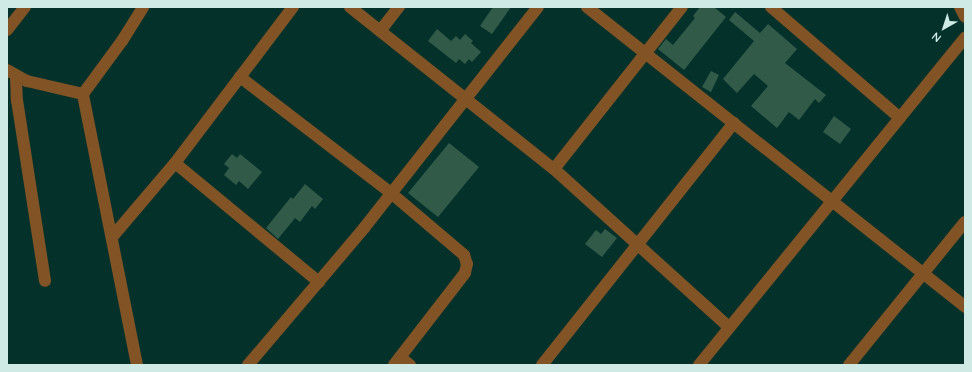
<!DOCTYPE html>
<html>
<head>
<meta charset="utf-8">
<style>
  body { margin:0 }
  #map { position:relative; width:972px; height:372px; overflow:hidden; background:#05312b; font-family:Quicksand,sans-serif }
  div>[style] { position:absolute }
  [style*='--x'] { left:calc(var(--x)*1px); top:calc(var(--y)*1px); width:calc(var(--w)*1px); rotate:calc(var(--a)*1deg) }
  .building>* { inset:0; background:#315b48 }
  .minor>* { height:12px; margin:-6px; padding:0 6px; transform-origin:6px; border-radius:6px; background:#815325 }
  span { translate:-50% -50%; white-space:nowrap; text-align:center; line-height:1.15; -webkit-text-stroke:3.5px #05312b; paint-order:stroke }
  .frame { position:absolute; inset:0; border:8px solid #cfeae5; pointer-events:none }
  .north { position:absolute; left:924px; top:8px; width:40px; height:40px; -webkit-text-stroke:3px #05312b; paint-order:stroke; rotate:219deg; font-size:11px; font-weight:700; line-height:16px; text-align:center; color:#cfeae5 }
  .north::after { content:''; display:block; margin:auto; width:14px; height:18px; background:#cfeae5; clip-path:polygon(50% 0,100% 100%,50% 72%,0 100%) }
</style>
</head>
<body>
<div id="map">
  <div class="building">
    <i style="clip-path:polygon(493px 7px,511px 7px,492px 34px,480px 26px)"></i>
    <i style="clip-path:polygon(700px 7px,714px 7px,726px 17px,684px 70px,658px 49px,666px 39px,673px 45px,695px 18px,693px 16px)"></i>
    <i style="clip-path:polygon(735px 12px,760px 33px,768px 24px,797px 49px,785px 63px,826px 95px,819px 103px,815px 99px,799px 120px,789px 112px,777px 128px,751px 106px,768px 86px,754px 74px,737px 93px,723px 79px,754px 41px,729px 20px)"></i>
    <i style="clip-path:polygon(437px 29px,451px 41px,456px 36px,460px 40px,465px 34px,473px 41px,471px 43px,481px 52px,472px 62px,469px 59px,465px 64px,459px 59px,456px 63px,428px 41px)"></i>
    <i style="clip-path:polygon(711px 71px,719px 75px,711px 92px,702px 87px)"></i>
    <i style="clip-path:polygon(834px 116px,851px 129px,840px 144px,823px 132px)"></i>
    <i style="clip-path:polygon(449px 143px,479px 167px,438px 217px,408px 193px)"></i>
    <i style="clip-path:polygon(232px 154px,237px 158px,240px 154px,262px 172px,248px 189px,239px 181px,236px 185px,224px 175px,229px 168px,224px 164px)"></i>
    <i style="clip-path:polygon(305px 184px,323px 199px,315px 209px,312px 206px,300px 222px,295px 218px,278px 239px,266px 228px,291px 197px,293px 199px)"></i>
    <i style="clip-path:polygon(605px 229px,617px 238px,602px 257px,585px 244px,596px 230px,601px 234px)"></i>
  </div>
  <div class="minor">
    <i style="--x:350;--y:7;--w:260;--a:38.5"></i>
    <i style="--x:554;--y:169;--w:236;--a:42.1"></i>
    <i style="--x:587;--y:7;--w:483;--a:38.4"></i>
    <i style="--x:771;--y:7;--w:170;--a:40.7"></i>
    <i style="--x:960;--y:7;--w:11;--a:63"></i>
    <i style="--x:7;--y:30;--w:29;--a:-52"></i>
    <i style="--x:380;--y:31;--w:31;--a:-52"></i>
    <i style="--x:7;--y:70;--w:23;--a:29"></i>
    <i style="--x:27;--y:81;--w:57;--a:13.1"></i>
    <i style="--x:16;--y:77;--w:23;--a:88"></i>
    <i style="--x:17;--y:100;--w:183;--a:81.2"></i>
    <i style="--x:240;--y:77;--w:190;--a:37.5"></i>
    <i style="--x:391;--y:193;--w:96;--a:40.3"></i>
    <i style="--x:464;--y:255;--w:9;--a:72"></i>
    <i style="--x:467;--y:264;--w:9;--a:103"></i>
    <i style="--x:465;--y:273;--w:116;--a:127.7"></i>
    <i style="--x:175;--y:163;--w:187;--a:39.6"></i>
    <i style="--x:554;--y:169;--w:206;--a:-51.7"></i>
    <i style="--x:113;--y:236;--w:96;--a:-49.7"></i>
    <i style="--x:175;--y:163;--w:196;--a:-52.9"></i>
    <i style="--x:400;--y:357;--w:13;--a:39"></i>
    <i style="--x:137;--y:365;--w:276;--a:-101.3"></i>
    <i style="--x:83;--y:94;--w:66;--a:-53.7"></i>
    <i style="--x:122;--y:41;--w:40;--a:-58"></i>
    <i style="--x:248;--y:365;--w:180;--a:-49.7"></i>
    <i style="--x:364;--y:228;--w:281;--a:-51.8"></i>
    <i style="--x:542;--y:365;--w:309;--a:-51.6"></i>
    <i style="--x:699;--y:365;--w:422;--a:-50.9"></i>
    <i style="--x:849;--y:365;--w:184;--a:-51"></i>
  </div>
  <div class="frame"></div>
  <div class="north">N</div>
</div>
</body>
</html>
